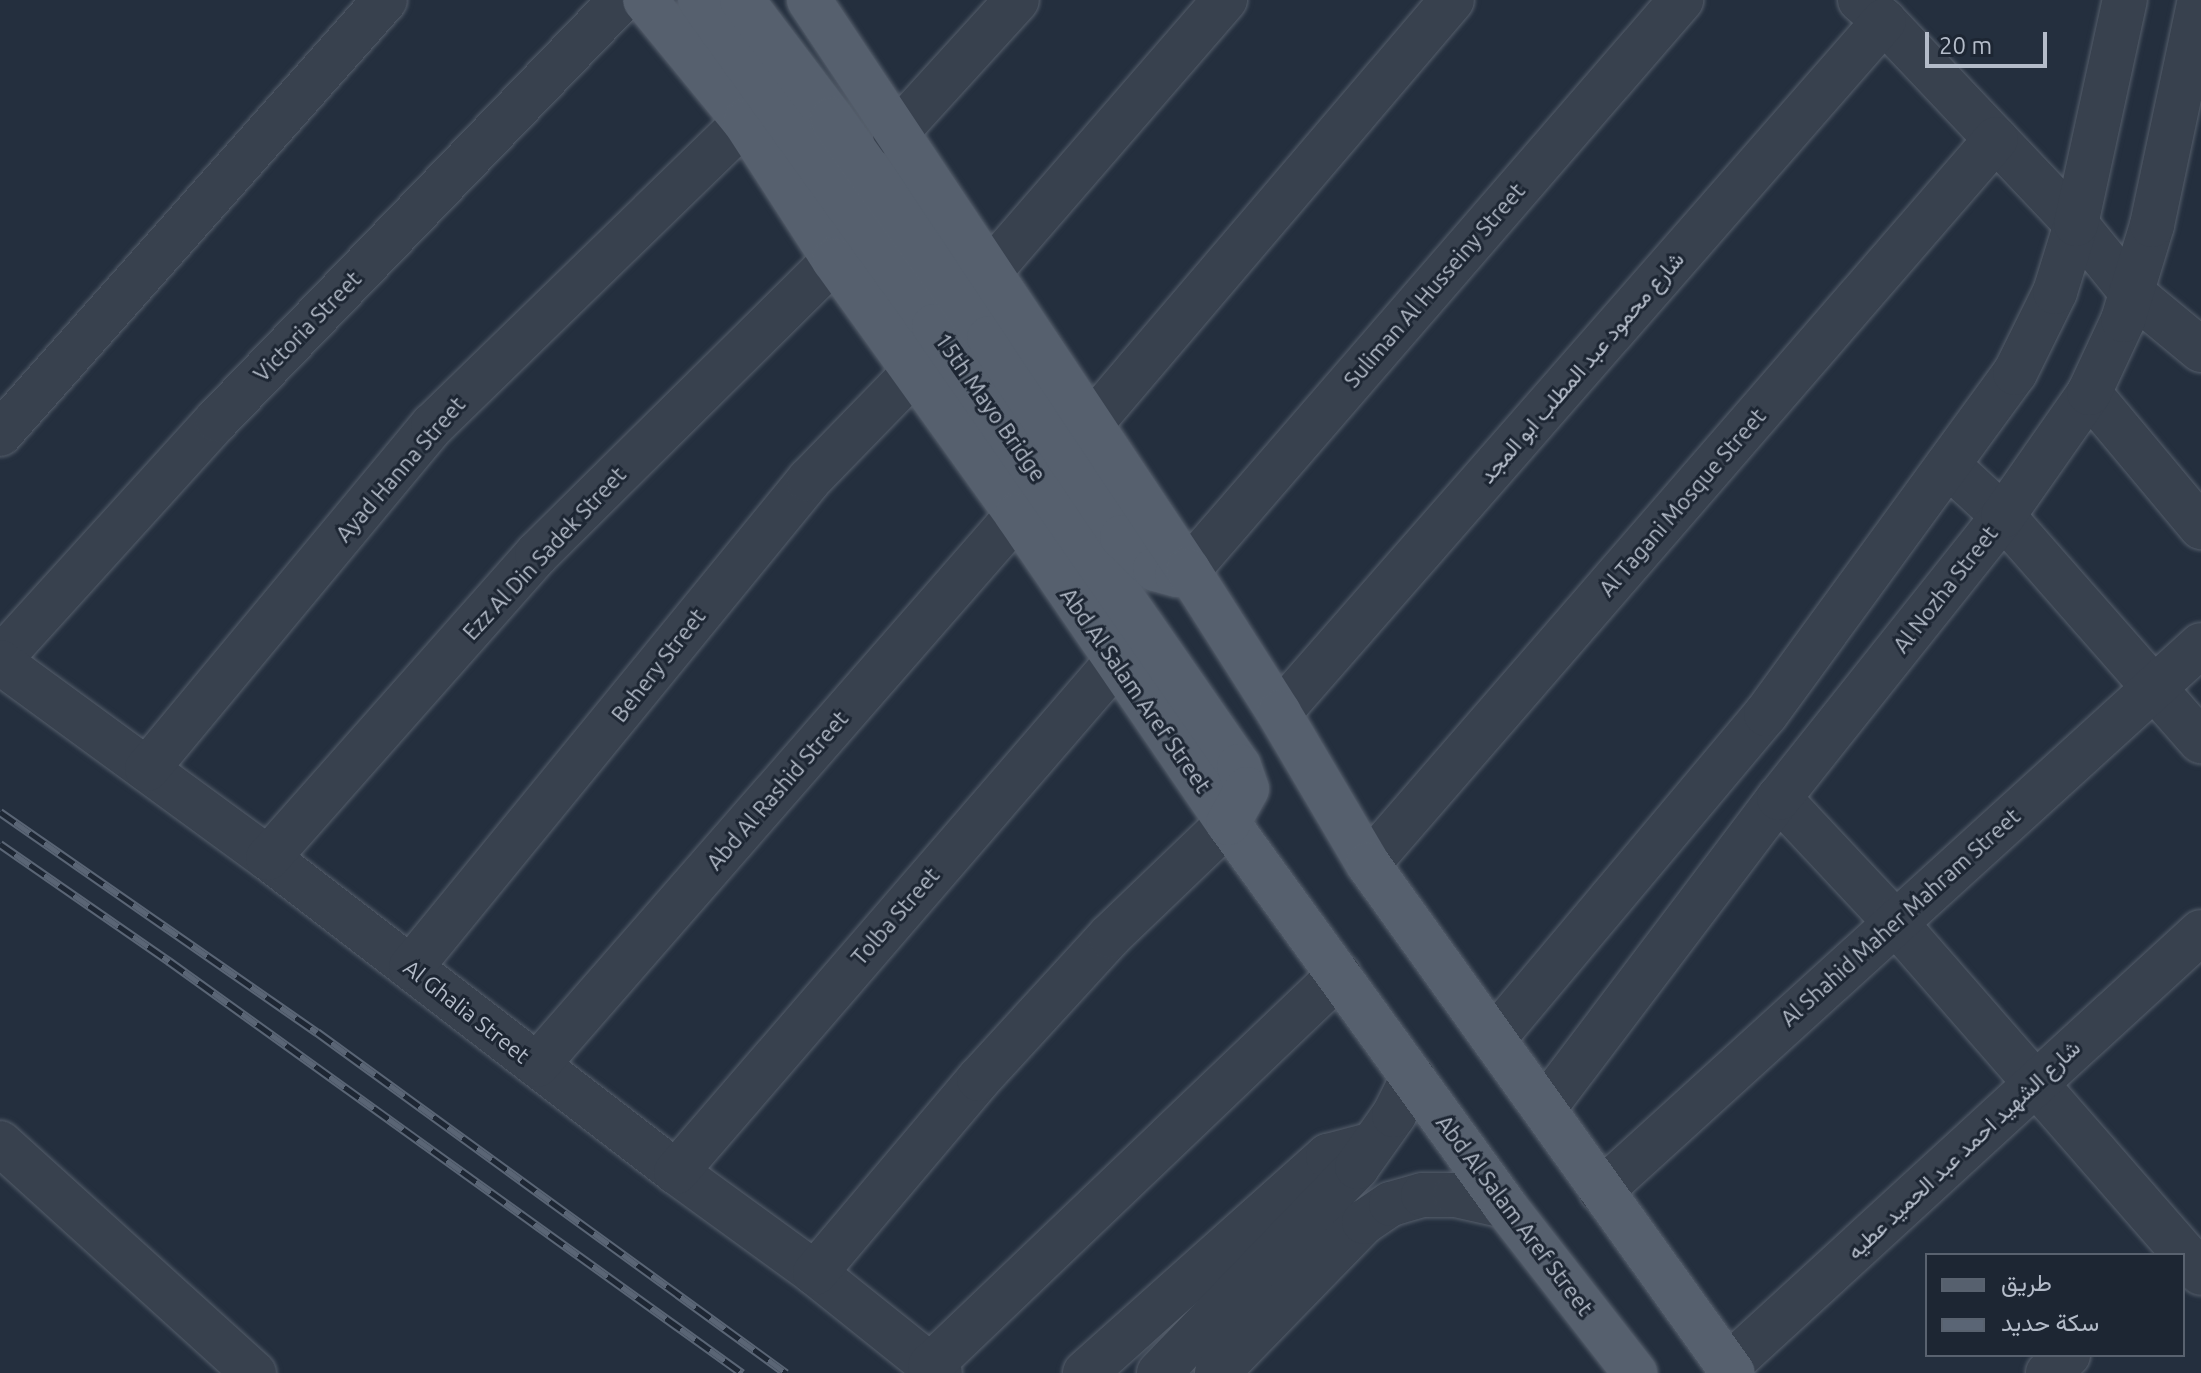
<!DOCTYPE html>
<html>
<head>
<meta charset="utf-8">
<style>
  body { margin:0 }
  #map { position:relative; width:2201px; height:1373px; overflow:hidden; background:#242f3e; font-family:Ubuntu,Vazirmatn,sans-serif }
  div>[style] { position:absolute }
  [style*='--x'] { left:calc(var(--x)*1px); top:calc(var(--y)*1px); width:calc(var(--w)*1px); rotate:calc(var(--a)*1deg) }
  .roads { filter:drop-shadow(0 0 2px #565f6c) drop-shadow(0 0 2px #565f6c) }
  .minor>* { height:44px; margin:-22px; padding:0 22px; transform-origin:22px; border-radius:22px; background:#38414e }
  .major>* { height:44px; margin:-22px; padding:0 22px; transform-origin:22px; border-radius:22px; background:#56606e }
  .rail>* { height:9px; margin-top:-4.5px; transform-origin:0; background:repeating-linear-gradient(90deg,#1d2633 0 18px,#5a6575 0 36px); box-sizing:border-box; border-block:2px solid #5a6575 }
  span { translate:-50% -50%; white-space:nowrap; text-align:center; line-height:1.15; -webkit-text-stroke:6px #1d2633; paint-order:stroke }
  .street-label { font-size:22px; color:#b4bcc9 }
  .legend { position:absolute; left:1925px; top:1253px; width:260px; height:104px; box-sizing:border-box; background:#1d2633; border:2px solid #59626f; margin:0; padding:10px 14px; list-style:none; font-size:24px; color:#b4bcc9 }
  .legend li { display:flex; align-items:center; gap:16px; height:40px }
  .legend b { width:40px; border:2px solid #59626f }
  .scale { position:absolute; left:1925px; top:32px; width:122px; height:36px; box-sizing:border-box; border:4px solid #b4bcc9; border-top:0; padding-left:10px; font-size:24px; line-height:28px; white-space:nowrap; color:#b4bcc9; -webkit-text-stroke:6px #1d2633; paint-order:stroke }
</style>
</head>
<body>
<div id="map">
  <div class="roads">
    <div class="minor">
      <i style="--x:1860;--y:0;--w:32;--a:41"></i>
      <i style="--x:1884;--y:21;--w:279;--a:46.6"></i>
      <i style="--x:2076;--y:224;--w:87;--a:51"></i>
      <i style="--x:2131;--y:292;--w:91;--a:39.6"></i>
      <i style="--x:895;--y:134;--w:181;--a:-47.7"></i>
      <i style="--x:990;--y:271;--w:359;--a:-49.1"></i>
      <i style="--x:2089;--y:393;--w:175;--a:50.1"></i>
      <i style="--x:1090;--y:425;--w:558;--a:-49.58"></i>
      <i style="--x:0;--y:434;--w:580;--a:-48.42"></i>
      <i style="--x:1948;--y:465;--w:75;--a:42.8"></i>
      <i style="--x:2003;--y:516;--w:300;--a:48.7"></i>
      <i style="--x:1188;--y:570;--w:754;--a:-49.14"></i>
      <i style="--x:0;--y:659;--w:323;--a:-47.8"></i>
      <i style="--x:217;--y:420;--w:583;--a:-46.11"></i>
      <i style="--x:0;--y:662;--w:332;--a:36.2"></i>
      <i style="--x:268;--y:858;--w:515;--a:37.58"></i>
      <i style="--x:676;--y:1172;--w:172;--a:36"></i>
      <i style="--x:815;--y:1273;--w:160;--a:38.7"></i>
      <i style="--x:1279;--y:713;--w:919;--a:-48.84"></i>
      <i style="--x:147;--y:769;--w:447;--a:-50.3"></i>
      <i style="--x:433;--y:425;--w:435;--a:-44.2"></i>
      <i style="--x:1779;--y:798;--w:168;--a:46.9"></i>
      <i style="--x:1894;--y:921;--w:467;--a:48.9"></i>
      <i style="--x:268;--y:858;--w:406;--a:-48.5"></i>
      <i style="--x:537;--y:554;--w:418;--a:-44.7"></i>
      <i style="--x:1368;--y:864;--w:959;--a:-49.1"></i>
      <i style="--x:411;--y:967;--w:629;--a:-50.74"></i>
      <i style="--x:809;--y:480;--w:152;--a:-45.8"></i>
      <i style="--x:1494;--y:1038;--w:423;--a:-50"></i>
      <i style="--x:1766;--y:714;--w:422;--a:-53.9"></i>
      <i style="--x:2015;--y:373;--w:90;--a:-63.7"></i>
      <i style="--x:2055;--y:292;--w:71;--a:-72.8"></i>
      <i style="--x:2076;--y:224;--w:229;--a:-77.7"></i>
      <i style="--x:537;--y:1065;--w:730;--a:-48.89"></i>
      <i style="--x:1545;--y:1107;--w:388;--a:-52.9"></i>
      <i style="--x:1779;--y:798;--w:360;--a:-51.5"></i>
      <i style="--x:2003;--y:516;--w:150;--a:-55"></i>
      <i style="--x:2089;--y:393;--w:81;--a:-65"></i>
      <i style="--x:2123;--y:320;--w:99;--a:-73"></i>
      <i style="--x:2152;--y:225;--w:230;--a:-78"></i>
      <i style="--x:0;--y:1143;--w:343;--a:42.2"></i>
      <i style="--x:676;--y:1172;--w:674;--a:-49.21"></i>
      <i style="--x:1601;--y:1191;--w:811;--a:-42.3"></i>
      <i style="--x:815;--y:1273;--w:254;--a:-49.8"></i>
      <i style="--x:979;--y:1079;--w:194;--a:-47.5"></i>
      <i style="--x:1110;--y:936;--w:163;--a:-43.8"></i>
      <i style="--x:930;--y:1366;--w:566;--a:-43.71"></i>
      <i style="--x:1727;--y:1367;--w:643;--a:-42.54"></i>
      <i style="--x:1085;--y:1373;--w:326;--a:-41.8"></i>
      <i style="--x:1328;--y:1156;--w:42;--a:-15"></i>
      <i style="--x:1159;--y:1373;--w:286;--a:-46.1"></i>
      <i style="--x:1357;--y:1167;--w:64;--a:-54.6"></i>
      <i style="--x:1394;--y:1115;--w:42;--a:-63.4"></i>
      <i style="--x:1217;--y:1373;--w:211;--a:-45.8"></i>
      <i style="--x:1364;--y:1222;--w:32;--a:-34"></i>
      <i style="--x:1391;--y:1204;--w:33;--a:-16"></i>
      <i style="--x:1423;--y:1195;--w:33;--a:0"></i>
      <i style="--x:1456;--y:1195;--w:50;--a:12.7"></i>
      <i style="--x:2048;--y:1373;--w:27;--a:-42"></i>
    </div>
    <div class="major">
      <i style="--x:645;--y:0;--w:158;--a:50.7"></i>
      <i style="--x:745;--y:122;--w:164;--a:57.2"></i>
      <i style="--x:834;--y:260;--w:314;--a:54.3"></i>
      <i style="--x:1017;--y:515;--w:373;--a:55.6"></i>
      <i style="--x:1228;--y:823;--w:473;--a:54.1"></i>
      <i style="--x:1505;--y:1206;--w:212;--a:52.1"></i>
      <i style="--x:700;--y:0;--w:401;--a:54.3"></i>
      <i style="--x:934;--y:326;--w:535;--a:55.27"></i>
      <i style="--x:1239;--y:766;--w:24;--a:71"></i>
      <i style="--x:1247;--y:789;--w:39;--a:119"></i>
      <i style="--x:742;--y:0;--w:149;--a:52.9"></i>
      <i style="--x:832;--y:119;--w:269;--a:54.4"></i>
      <i style="--x:989;--y:338;--w:239;--a:56.2"></i>
      <i style="--x:1122;--y:537;--w:46;--a:44.1"></i>
      <i style="--x:1155;--y:569;--w:23;--a:15"></i>
      <i style="--x:1177;--y:575;--w:12;--a:-24"></i>
      <i style="--x:809;--y:0;--w:685;--a:56.38"></i>
      <i style="--x:1188;--y:570;--w:169;--a:57.5"></i>
      <i style="--x:1279;--y:713;--w:175;--a:59.5"></i>
      <i style="--x:1368;--y:864;--w:626;--a:54.36"></i>
    </div>
  </div>
  <div class="rail">
    <i style="--x:0;--y:812;--w:386;--a:34.8"></i>
    <i style="--x:317;--y:1032;--w:580;--a:36.02"></i>
    <i style="--x:0;--y:844;--w:206;--a:34.7"></i>
    <i style="--x:169;--y:961;--w:706;--a:35.72"></i>
  </div>
  <div class="street-label">
    <span style="left:1434px;top:285px;rotate:-49deg">Suliman Al Husseiny Street</span>
    <span style="left:307px;top:326px;rotate:-46deg">Victoria Street</span>
    <span style="left:1581px;top:367px;rotate:-49deg">شارع محمود عبد المطلب ابو المجد</span>
    <span style="left:991px;top:407px;rotate:55deg">15th Mayo Bridge</span>
    <span style="left:400px;top:469px;rotate:-49deg">Ayad Hanna Street</span>
    <span style="left:1682px;top:502px;rotate:-49deg">Al Tagani Mosque Street</span>
    <span style="left:544px;top:553px;rotate:-47deg">Ezz Al Din Sadek Street</span>
    <span style="left:1945px;top:589px;rotate:-52deg">Al Nozha Street</span>
    <span style="left:658px;top:665px;rotate:-52deg">Behery Street</span>
    <span style="left:1136px;top:690px;rotate:55deg">Abd Al Salam Aref Street</span>
    <span style="left:777px;top:790px;rotate:-49deg">Abd Al Rashid Street</span>
    <span style="left:895px;top:916px;rotate:-49deg">Tolba Street</span>
    <span style="left:1900px;top:917px;rotate:-42deg">Al Shahid Maher Mahram Street</span>
    <span style="left:467px;top:1011px;rotate:38deg">Al Ghalia Street</span>
    <span style="left:1963px;top:1149px;rotate:-43deg">شارع الشهيد احمد عبد الحميد عطيه</span>
    <span style="left:1515px;top:1215px;rotate:53deg">Abd Al Salam Aref Street</span>
  </div>
  <ul class="legend">
  <li><b style="height:10px;background:#56606e"></b>طريق</li>
  <li><b style="height:10px;background:#5a6575"></b>سكة حديد</li>
  </ul>
  <div class="scale">20 m</div>
</div>
</body>
</html>
